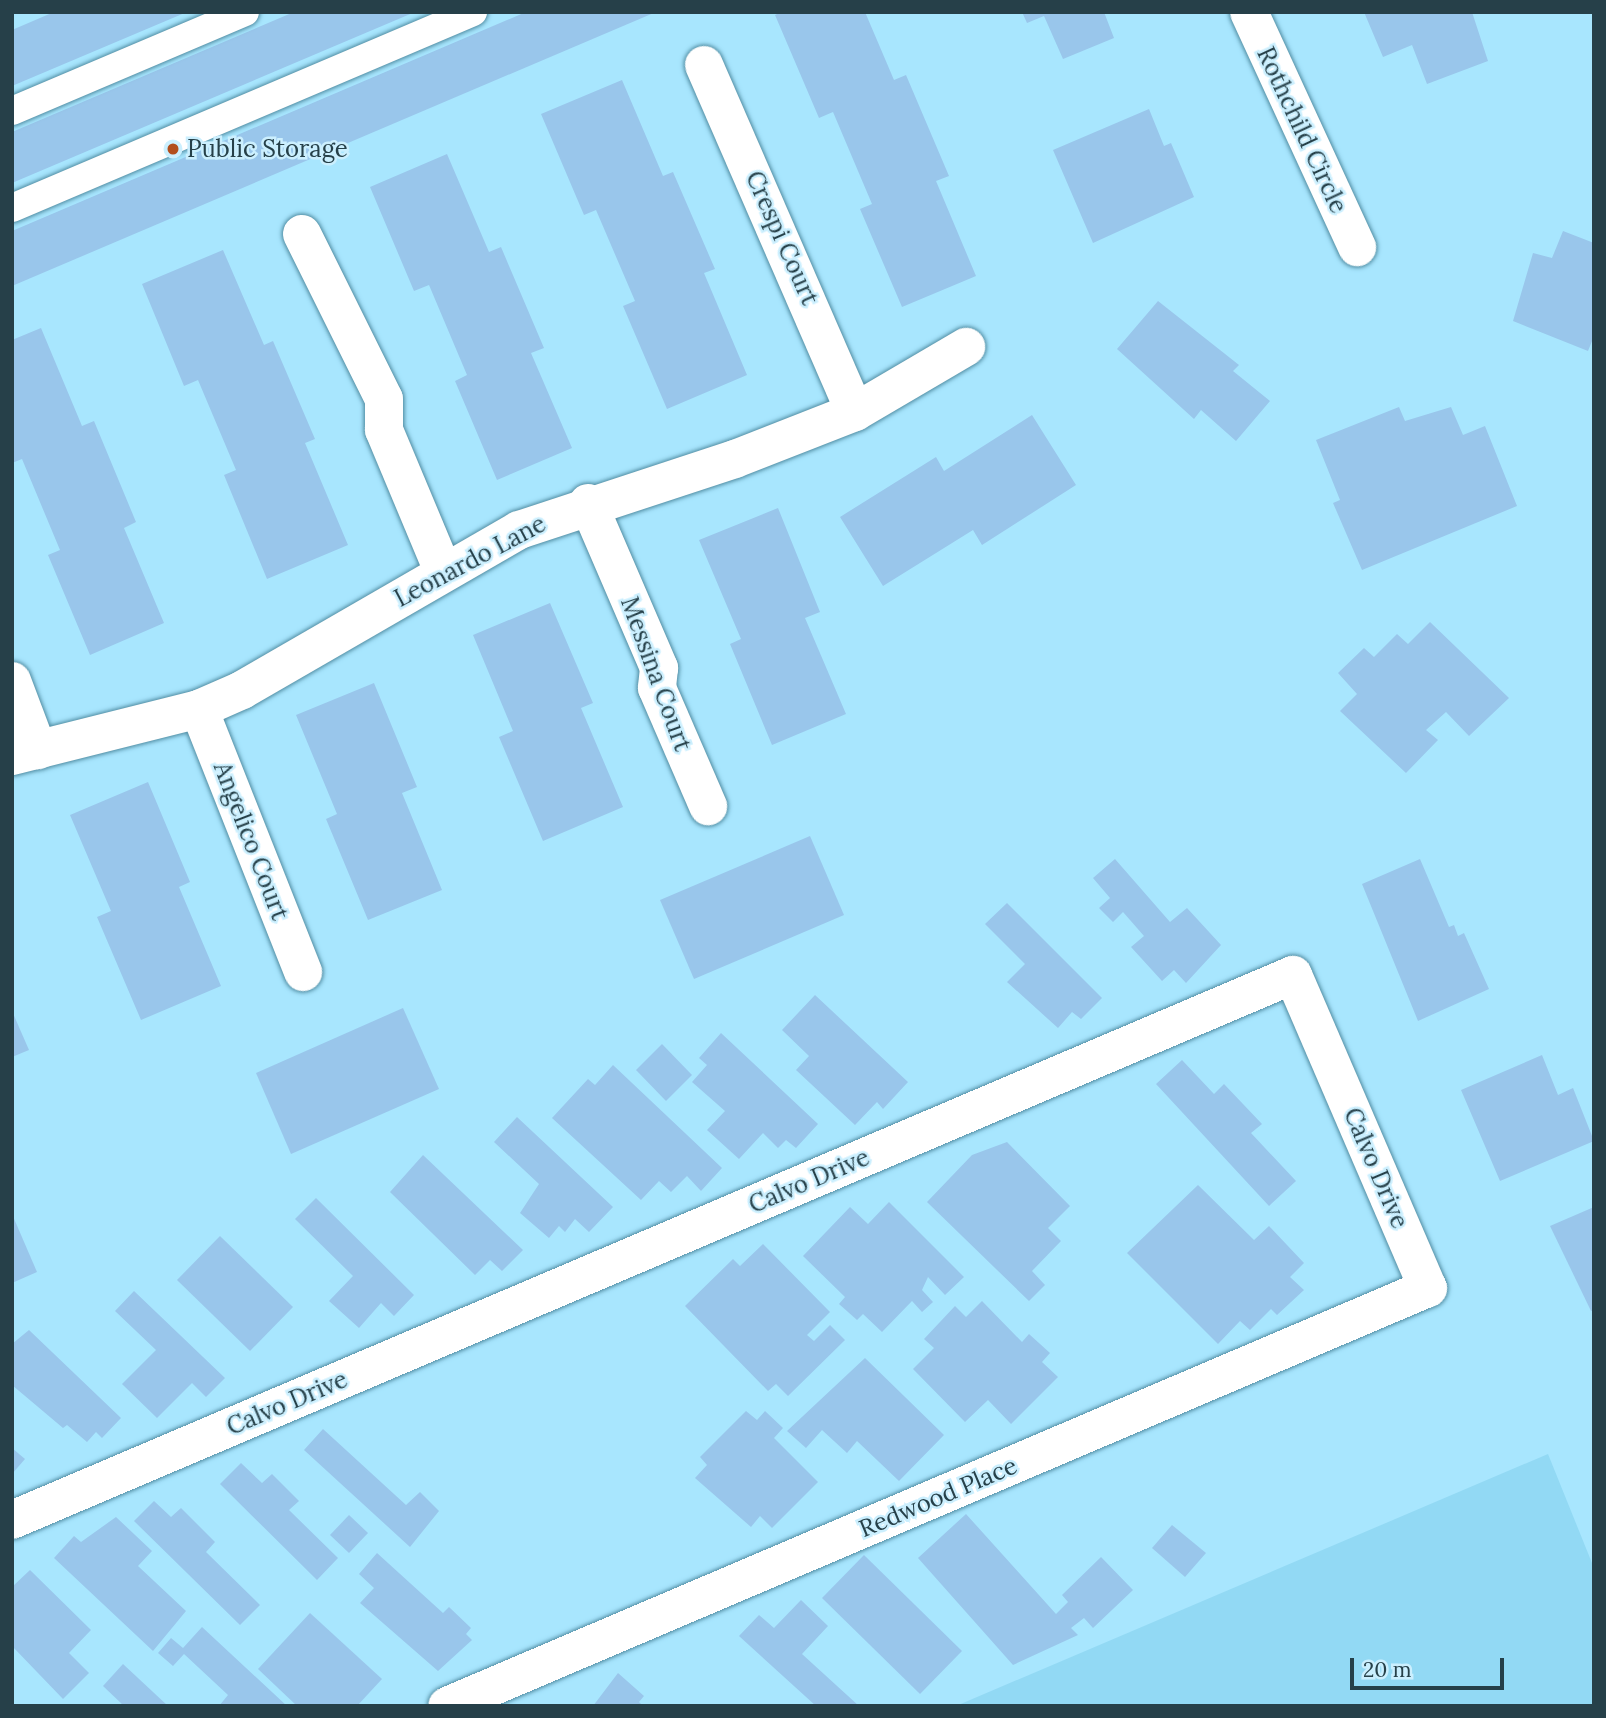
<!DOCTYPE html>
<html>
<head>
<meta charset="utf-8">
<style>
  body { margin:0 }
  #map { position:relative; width:1606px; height:1718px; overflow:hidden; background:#a8e6fe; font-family:Lora,serif }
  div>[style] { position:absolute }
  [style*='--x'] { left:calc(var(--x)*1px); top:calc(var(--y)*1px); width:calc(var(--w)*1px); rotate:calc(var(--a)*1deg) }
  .built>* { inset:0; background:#92d9f4 }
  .building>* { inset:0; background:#99c6eb }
  .roads { filter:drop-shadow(0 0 2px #518da3) drop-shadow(0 0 2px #518da3) }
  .service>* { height:28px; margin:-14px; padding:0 14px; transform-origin:14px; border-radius:14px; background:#fff }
  .minor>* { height:38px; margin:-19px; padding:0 19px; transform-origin:19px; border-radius:19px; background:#fff }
  .dots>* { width:19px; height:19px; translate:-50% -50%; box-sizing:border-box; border:4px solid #cbeffe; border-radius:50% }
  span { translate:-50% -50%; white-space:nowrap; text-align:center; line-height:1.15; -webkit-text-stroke:5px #cbeffe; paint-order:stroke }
  .street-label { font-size:24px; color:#264049 }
  .poi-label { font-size:24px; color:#264049 }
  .left { translate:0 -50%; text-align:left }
  .frame { position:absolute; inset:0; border:14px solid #264049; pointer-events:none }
  .scale { position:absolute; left:1350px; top:1658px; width:154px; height:32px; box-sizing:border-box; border:4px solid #264049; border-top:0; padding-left:9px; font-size:21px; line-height:24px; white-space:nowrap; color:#264049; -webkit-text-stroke:5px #cbeffe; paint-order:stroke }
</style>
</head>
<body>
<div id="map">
  <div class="built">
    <i style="clip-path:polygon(1548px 1454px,1594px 1568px,1594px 1706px,956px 1706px)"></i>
  </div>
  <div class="building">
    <i style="clip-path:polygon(54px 12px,187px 12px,12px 86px,12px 30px)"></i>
    <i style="clip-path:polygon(294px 12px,415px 12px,12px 183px,12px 132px)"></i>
    <i style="clip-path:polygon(526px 12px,656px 12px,12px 286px,12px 231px)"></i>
    <i style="clip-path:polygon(781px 12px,865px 12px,894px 80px,906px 75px,949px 176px,936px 181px,976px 276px,902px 307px,860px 209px,872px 204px,833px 112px,819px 118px,775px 15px)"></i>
    <i style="clip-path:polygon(1022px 12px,1104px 12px,1114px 38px,1063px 59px,1044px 16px,1027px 23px)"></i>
    <i style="clip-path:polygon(1364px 12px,1472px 12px,1488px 61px,1427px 84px,1412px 45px,1383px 57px)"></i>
    <i style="clip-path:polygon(622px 80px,663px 176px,673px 172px,715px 269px,704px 273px,747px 375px,667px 409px,623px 306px,635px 301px,596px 210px,584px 215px,541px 114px)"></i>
    <i style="clip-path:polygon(1149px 109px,1164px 146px,1171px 143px,1194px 197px,1093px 243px,1053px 150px)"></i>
    <i style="clip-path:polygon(447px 154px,489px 252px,501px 247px,544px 348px,531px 353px,572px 448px,497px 480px,455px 381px,467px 375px,429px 285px,414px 291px,370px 187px)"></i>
    <i style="clip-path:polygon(1563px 231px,1594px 243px,1594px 336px,1588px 351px,1513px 321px,1533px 253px,1552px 258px)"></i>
    <i style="clip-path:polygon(223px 250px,264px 345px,273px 341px,315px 439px,305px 443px,348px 545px,267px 579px,224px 475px,236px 470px,198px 380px,184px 386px,142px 284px)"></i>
    <i style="clip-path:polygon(1158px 301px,1239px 365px,1233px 371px,1270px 401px,1236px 441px,1201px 410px,1194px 419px,1117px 349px)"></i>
    <i style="clip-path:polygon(41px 328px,82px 426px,94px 421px,136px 522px,124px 528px,164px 623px,90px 655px,48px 555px,60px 550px,22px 459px,12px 463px,12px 340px)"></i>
    <i style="clip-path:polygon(1399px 407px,1405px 421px,1451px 407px,1463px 435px,1485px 426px,1517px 506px,1362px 570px,1333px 503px,1340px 500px,1316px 440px)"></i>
    <i style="clip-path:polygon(1032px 415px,1076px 485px,982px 545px,973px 530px,883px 586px,840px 517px,936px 457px,944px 471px)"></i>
    <i style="clip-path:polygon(778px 508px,820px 612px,805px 618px,846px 714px,772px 745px,730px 644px,741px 639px,699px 540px)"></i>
    <i style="clip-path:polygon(550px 603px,593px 703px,581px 708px,623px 807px,543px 841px,499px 737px,513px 731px,473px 635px)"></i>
    <i style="clip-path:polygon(1430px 622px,1509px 698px,1469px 736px,1446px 712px,1426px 730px,1438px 740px,1406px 773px,1340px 711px,1357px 694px,1338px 673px,1364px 648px,1374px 657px,1397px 634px,1408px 644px)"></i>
    <i style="clip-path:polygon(374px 683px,417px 787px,402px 793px,442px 890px,368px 920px,326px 819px,337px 814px,296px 715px)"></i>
    <i style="clip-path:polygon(148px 782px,190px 882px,179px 887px,221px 986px,141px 1020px,97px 917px,111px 911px,70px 815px)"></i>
    <i style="clip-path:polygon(810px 836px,844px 915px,694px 979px,660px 900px)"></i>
    <i style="clip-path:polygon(1115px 859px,1170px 922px,1187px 908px,1221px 945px,1186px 983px,1174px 970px,1162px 981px,1131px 947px,1144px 936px,1123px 912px,1113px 922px,1099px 908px,1110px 898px,1093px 878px)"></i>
    <i style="clip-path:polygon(1420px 859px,1449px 927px,1454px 925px,1458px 936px,1464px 933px,1489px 989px,1418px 1021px,1362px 884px)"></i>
    <i style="clip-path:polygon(1007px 903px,1102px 998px,1081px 1019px,1072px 1012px,1058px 1028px,1007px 982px,1025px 964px,985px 924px)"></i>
    <i style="clip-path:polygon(815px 995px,908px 1082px,883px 1109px,877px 1102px,855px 1125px,796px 1070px,809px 1056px,782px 1030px)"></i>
    <i style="clip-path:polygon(403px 1008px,439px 1089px,291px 1154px,256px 1073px)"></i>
    <i style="clip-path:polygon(12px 1011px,29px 1050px,12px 1057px)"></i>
    <i style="clip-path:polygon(721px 1033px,818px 1124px,796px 1148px,786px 1140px,778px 1148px,763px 1133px,739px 1159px,707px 1130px,725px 1111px,692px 1082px,707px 1065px,699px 1058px)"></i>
    <i style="clip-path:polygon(662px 1044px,692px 1075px,666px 1101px,636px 1070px)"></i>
    <i style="clip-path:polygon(1542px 1055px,1558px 1095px,1573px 1088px,1594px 1141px,1500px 1181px,1461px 1090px)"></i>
    <i style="clip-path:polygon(1182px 1060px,1214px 1094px,1224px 1084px,1262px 1124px,1251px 1133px,1296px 1181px,1269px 1206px,1156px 1084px)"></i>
    <i style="clip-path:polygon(613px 1065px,722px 1168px,701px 1191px,687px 1176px,671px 1192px,659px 1181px,641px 1200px,552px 1118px,588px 1079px,595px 1085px)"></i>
    <i style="clip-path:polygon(517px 1117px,613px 1207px,589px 1232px,575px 1219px,565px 1232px,559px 1226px,549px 1238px,520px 1213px,539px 1184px,494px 1142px)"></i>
    <i style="clip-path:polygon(1007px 1142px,1070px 1206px,1048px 1228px,1061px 1241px,1032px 1271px,1045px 1285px,1029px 1301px,927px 1202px,972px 1155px)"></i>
    <i style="clip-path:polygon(423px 1155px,523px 1250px,502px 1271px,490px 1260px,475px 1275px,390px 1192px)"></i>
    <i style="clip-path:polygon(1198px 1185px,1254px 1240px,1269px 1226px,1304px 1263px,1290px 1277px,1304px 1290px,1277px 1315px,1271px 1309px,1250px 1330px,1240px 1321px,1218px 1344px,1127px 1253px)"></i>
    <i style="clip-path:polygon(316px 1198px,414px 1295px,394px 1316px,381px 1303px,359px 1328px,329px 1301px,353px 1276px,295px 1219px)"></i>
    <i style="clip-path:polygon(889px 1202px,964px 1277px,945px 1295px,928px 1277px,922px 1290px,933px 1302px,922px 1312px,912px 1301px,882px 1332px,863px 1314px,857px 1320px,839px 1304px,845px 1297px,803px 1256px,850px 1207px,868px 1224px)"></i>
    <i style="clip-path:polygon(1594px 1207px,1594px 1310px,1591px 1311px,1550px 1226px)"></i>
    <i style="clip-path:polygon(12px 1214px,37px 1272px,12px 1283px)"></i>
    <i style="clip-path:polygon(220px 1236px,293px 1307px,250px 1351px,177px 1280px)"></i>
    <i style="clip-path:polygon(763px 1244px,830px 1312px,807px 1335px,814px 1341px,830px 1325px,845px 1340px,788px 1396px,776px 1384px,768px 1391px,685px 1306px,733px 1259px,740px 1266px)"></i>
    <i style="clip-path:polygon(134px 1291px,225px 1378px,206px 1397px,192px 1383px,157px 1418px,122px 1384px,156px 1350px,115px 1311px)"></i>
    <i style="clip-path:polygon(982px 1301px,1022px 1342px,1029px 1334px,1050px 1353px,1042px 1362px,1058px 1377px,1011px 1424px,988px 1400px,965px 1422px,913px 1369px,934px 1348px,924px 1339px,955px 1306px,966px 1317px)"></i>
    <i style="clip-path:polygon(29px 1330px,121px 1418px,102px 1438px,96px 1432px,87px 1442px,67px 1425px,63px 1428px,12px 1385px,12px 1344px)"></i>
    <i style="clip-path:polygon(865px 1358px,944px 1435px,899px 1481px,857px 1441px,847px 1453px,822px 1430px,806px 1448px,787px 1431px)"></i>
    <i style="clip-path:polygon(746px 1411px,757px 1420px,765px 1411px,783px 1428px,774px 1438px,818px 1482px,772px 1528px,760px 1516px,751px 1527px,695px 1478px,707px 1465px,700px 1457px)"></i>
    <i style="clip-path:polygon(323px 1429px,406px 1505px,420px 1492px,439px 1511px,410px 1547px,304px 1450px)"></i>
    <i style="clip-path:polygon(12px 1448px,25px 1459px,12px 1474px)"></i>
    <i style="clip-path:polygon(241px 1463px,262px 1483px,272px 1474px,299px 1501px,289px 1510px,338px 1558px,317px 1580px,220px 1484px)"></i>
    <i style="clip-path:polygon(154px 1501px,171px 1517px,181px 1508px,215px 1542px,206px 1552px,260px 1605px,240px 1625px,134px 1521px)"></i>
    <i style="clip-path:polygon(966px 1514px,1056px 1614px,1068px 1602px,1062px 1595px,1101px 1557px,1133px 1590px,1093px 1628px,1084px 1618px,1071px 1628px,1078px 1635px,1013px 1665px,918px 1558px)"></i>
    <i style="clip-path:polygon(349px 1515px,368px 1533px,349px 1553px,330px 1535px)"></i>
    <i style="clip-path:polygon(116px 1517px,152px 1551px,138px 1566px,186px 1611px,153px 1651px,54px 1558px,74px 1536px,81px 1542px)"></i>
    <i style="clip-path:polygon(1172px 1525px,1206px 1553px,1185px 1577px,1152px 1548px)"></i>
    <i style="clip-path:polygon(377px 1553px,443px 1613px,449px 1607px,471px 1628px,466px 1634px,472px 1640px,438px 1671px,360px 1603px,374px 1588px,359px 1574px)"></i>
    <i style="clip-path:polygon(864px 1555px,962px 1651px,920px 1694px,822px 1598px)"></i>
    <i style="clip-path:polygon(30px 1570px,91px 1630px,69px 1653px,89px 1673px,63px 1699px,12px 1646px,12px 1587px)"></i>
    <i style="clip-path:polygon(801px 1600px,828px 1626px,802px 1654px,859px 1706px,816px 1706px,739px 1636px,759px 1615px,774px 1628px)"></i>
    <i style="clip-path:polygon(310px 1613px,382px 1679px,357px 1706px,297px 1706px,258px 1669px)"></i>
    <i style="clip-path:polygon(202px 1627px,287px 1706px,219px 1706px,228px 1695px,184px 1654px,173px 1666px,158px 1653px,171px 1638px,183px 1648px)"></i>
    <i style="clip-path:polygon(123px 1664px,168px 1706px,124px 1706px,103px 1686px)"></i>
    <i style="clip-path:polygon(618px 1673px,644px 1696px,639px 1702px,643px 1706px,593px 1706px)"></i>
  </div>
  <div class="roads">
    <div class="service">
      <i style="--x:12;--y:111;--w:253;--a:-23"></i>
      <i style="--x:12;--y:208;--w:501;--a:-23.03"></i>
    </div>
    <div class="minor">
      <i style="--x:1249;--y:12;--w:259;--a:65.3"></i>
      <i style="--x:704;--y:65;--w:378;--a:66.5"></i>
      <i style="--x:302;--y:234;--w:184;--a:63.6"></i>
      <i style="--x:384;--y:399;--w:31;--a:90"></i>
      <i style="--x:384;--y:430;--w:153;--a:67.3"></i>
      <i style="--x:588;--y:503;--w:180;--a:66.7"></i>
      <i style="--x:659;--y:668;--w:20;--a:96"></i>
      <i style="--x:657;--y:688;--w:129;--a:66.6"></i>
      <i style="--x:12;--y:681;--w:74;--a:69.4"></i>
      <i style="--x:199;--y:709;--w:283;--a:68.4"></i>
      <i style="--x:12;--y:756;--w:193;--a:-14.1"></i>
      <i style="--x:199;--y:709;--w:47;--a:-23.8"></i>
      <i style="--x:242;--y:690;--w:320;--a:-30"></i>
      <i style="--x:519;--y:530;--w:227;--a:-18.2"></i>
      <i style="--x:735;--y:459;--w:129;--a:-21.4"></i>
      <i style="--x:855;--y:412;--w:129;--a:-30.4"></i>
      <i style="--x:12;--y:1520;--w:1392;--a:-23.05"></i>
      <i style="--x:1293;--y:975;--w:341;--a:66.7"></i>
      <i style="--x:1428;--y:1288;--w:1066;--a:156.92"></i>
    </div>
  </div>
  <div class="dots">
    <i style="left:173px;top:149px;background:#b24e1c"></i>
  </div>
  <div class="street-label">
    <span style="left:1302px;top:130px;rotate:65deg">Rothchild Circle</span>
    <span style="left:782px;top:238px;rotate:66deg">Crespi Court</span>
    <span style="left:470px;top:561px;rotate:-28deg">Leonardo Lane</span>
    <span style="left:656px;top:674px;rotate:70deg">Messina Court</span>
    <span style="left:251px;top:841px;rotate:69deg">Angelico Court</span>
    <span style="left:1376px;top:1168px;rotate:67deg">Calvo Drive</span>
    <span style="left:809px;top:1181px;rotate:-23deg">Calvo Drive</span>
    <span style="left:287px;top:1403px;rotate:-23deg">Calvo Drive</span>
    <span style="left:938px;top:1497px;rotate:-23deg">Redwood Place</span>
  </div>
  <div class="poi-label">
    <span class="left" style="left:187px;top:149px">Public Storage</span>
  </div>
  <div class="frame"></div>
  <div class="scale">20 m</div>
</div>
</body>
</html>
